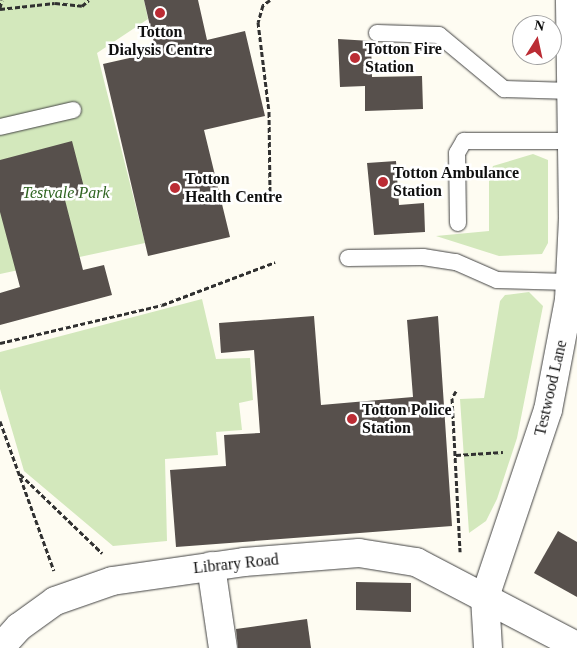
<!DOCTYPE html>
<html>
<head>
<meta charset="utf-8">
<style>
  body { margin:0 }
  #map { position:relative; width:577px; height:648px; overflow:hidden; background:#fefcf2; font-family:Georgia,serif }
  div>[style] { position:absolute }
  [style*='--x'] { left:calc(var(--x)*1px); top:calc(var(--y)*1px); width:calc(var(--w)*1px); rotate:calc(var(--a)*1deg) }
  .green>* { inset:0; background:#d3e8bc }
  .building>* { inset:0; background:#57504c }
  .path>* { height:3px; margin-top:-1.5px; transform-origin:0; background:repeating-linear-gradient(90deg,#313131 0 5px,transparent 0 7.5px) }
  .roads { filter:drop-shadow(0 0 1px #424242) drop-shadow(0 0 1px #424242) }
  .lane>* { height:16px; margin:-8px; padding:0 8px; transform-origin:8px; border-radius:8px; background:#fff }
  .street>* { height:28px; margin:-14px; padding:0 14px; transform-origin:14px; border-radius:14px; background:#fff }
  .dots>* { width:14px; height:14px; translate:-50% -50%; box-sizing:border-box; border:2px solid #fff; border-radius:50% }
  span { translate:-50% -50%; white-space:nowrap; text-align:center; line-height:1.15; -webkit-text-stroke:5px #fff; paint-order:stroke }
  .poi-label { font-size:16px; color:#0f0f0f; font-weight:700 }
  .left { translate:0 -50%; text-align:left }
  .park-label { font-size:16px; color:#306521; font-style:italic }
  .street-label { font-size:16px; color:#0f0f0f }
  .north { position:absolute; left:512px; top:15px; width:50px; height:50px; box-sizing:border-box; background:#fff; border:1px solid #9f9f9f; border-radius:50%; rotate:10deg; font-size:14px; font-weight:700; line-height:20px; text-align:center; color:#0f0f0f }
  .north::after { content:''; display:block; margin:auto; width:18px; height:22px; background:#bb2c34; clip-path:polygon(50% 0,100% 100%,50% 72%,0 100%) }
</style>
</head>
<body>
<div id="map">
  <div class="green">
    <i style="clip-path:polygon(0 0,144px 0,148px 19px,97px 53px,145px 243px,0 274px)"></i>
    <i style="clip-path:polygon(533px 154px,548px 160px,548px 243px,542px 254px,499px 256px,436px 236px,489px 231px,489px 176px,493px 166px)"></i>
    <i style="clip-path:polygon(529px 292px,543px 306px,517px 438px,497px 499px,486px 521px,469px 533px,460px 399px,484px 398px,500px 301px,505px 295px)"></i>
    <i style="clip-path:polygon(202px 299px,216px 359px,250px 358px,253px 400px,239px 403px,242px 430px,216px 432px,218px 455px,165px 459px,167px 541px,113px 546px,24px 471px,0 389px,0 352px)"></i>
  </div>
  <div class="building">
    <i style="clip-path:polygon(144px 0,198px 0,207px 40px,245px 31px,265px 116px,204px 130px,230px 237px,148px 256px,103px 64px,156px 52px)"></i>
    <i style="clip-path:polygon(338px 39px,371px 41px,372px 77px,422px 76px,423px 109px,365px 111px,365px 86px,340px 87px)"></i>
    <i style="clip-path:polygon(72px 141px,86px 195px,65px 200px,83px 270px,104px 265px,112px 295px,0 325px,0 293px,20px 287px,0 212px,0 160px)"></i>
    <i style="clip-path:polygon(396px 161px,399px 205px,424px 203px,425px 232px,374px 235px,367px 163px)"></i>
    <i style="clip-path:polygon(314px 316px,321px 405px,413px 397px,407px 320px,438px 316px,452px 526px,176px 547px,170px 470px,226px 466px,224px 435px,260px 433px,254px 350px,221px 353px,219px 323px)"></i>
    <i style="clip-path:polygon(558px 531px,577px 542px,577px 597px,534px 573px)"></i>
    <i style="clip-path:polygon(356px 582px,411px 583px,411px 612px,356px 610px)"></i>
    <i style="clip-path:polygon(307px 619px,311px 648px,238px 648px,236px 629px)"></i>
  </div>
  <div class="path">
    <i style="--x:270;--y:0;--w:9;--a:144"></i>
    <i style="--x:263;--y:5;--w:18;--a:106"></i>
    <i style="--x:258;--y:22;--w:91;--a:83"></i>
    <i style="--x:269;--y:112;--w:83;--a:89.3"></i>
    <i style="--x:0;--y:8;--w:8;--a:-76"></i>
    <i style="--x:0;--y:9;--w:55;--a:-6.2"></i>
    <i style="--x:55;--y:3;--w:27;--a:6"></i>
    <i style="--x:82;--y:6;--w:9;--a:-41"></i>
    <i style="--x:0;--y:343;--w:166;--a:-13.2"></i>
    <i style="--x:162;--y:305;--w:121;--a:-20.8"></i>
    <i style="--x:456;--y:391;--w:8;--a:120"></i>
    <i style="--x:452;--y:398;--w:154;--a:87"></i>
    <i style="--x:0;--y:421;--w:159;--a:70.2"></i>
    <i style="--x:456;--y:455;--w:47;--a:-3.7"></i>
    <i style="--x:20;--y:474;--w:114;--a:43.9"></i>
  </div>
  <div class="roads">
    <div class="lane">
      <i style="--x:377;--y:33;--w:62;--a:1.8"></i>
      <i style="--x:439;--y:35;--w:85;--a:39.7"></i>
      <i style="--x:504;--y:89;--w:68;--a:1.7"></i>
      <i style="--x:0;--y:127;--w:75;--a:-13.1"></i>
      <i style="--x:458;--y:223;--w:70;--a:-90.8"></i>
      <i style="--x:457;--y:153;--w:14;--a:-60"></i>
      <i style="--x:464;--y:141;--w:108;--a:0"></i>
      <i style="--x:348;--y:258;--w:75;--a:-0.8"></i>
      <i style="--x:423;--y:257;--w:33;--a:9"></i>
      <i style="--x:456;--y:262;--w:45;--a:23.7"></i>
      <i style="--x:497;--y:280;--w:73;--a:1.6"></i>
    </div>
    <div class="street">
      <i style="--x:211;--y:566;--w:83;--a:81.7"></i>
      <i style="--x:0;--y:648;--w:28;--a:-48"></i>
      <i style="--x:19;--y:627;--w:44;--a:-35.8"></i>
      <i style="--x:55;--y:601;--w:60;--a:-19.3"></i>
      <i style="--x:112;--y:581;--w:133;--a:-8.2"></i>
      <i style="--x:244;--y:562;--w:115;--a:-4.5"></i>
      <i style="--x:359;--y:553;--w:58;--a:9"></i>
      <i style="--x:416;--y:562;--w:182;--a:27.6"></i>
      <i style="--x:488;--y:648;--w:51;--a:-93.4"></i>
      <i style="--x:485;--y:597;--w:197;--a:-71.4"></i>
      <i style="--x:548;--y:410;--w:112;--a:-79.2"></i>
      <i style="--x:569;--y:300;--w:82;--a:-87.2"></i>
      <i style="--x:573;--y:218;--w:218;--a:-90.8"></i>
    </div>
  </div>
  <div class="dots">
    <i style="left:160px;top:13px;background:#bb2c34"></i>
    <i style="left:355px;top:58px;background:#bb2c34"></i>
    <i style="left:383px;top:182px;background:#bb2c34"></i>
    <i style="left:175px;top:188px;background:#bb2c34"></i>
    <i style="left:352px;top:419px;background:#bb2c34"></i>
  </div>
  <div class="poi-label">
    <span style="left:160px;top:41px">Totton<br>Dialysis Centre</span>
    <span class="left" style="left:365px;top:58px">Totton Fire<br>Station</span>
    <span class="left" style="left:393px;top:182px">Totton Ambulance<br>Station</span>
    <span class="left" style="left:185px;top:188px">Totton<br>Health Centre</span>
    <span class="left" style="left:362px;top:419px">Totton Police<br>Station</span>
  </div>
  <div class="park-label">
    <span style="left:66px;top:193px">Testvale Park</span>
  </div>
  <div class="street-label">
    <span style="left:551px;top:388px;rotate:-77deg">Testwood Lane</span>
    <span style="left:236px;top:564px;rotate:-6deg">Library Road</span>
  </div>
  <div class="north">N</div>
</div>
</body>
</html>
